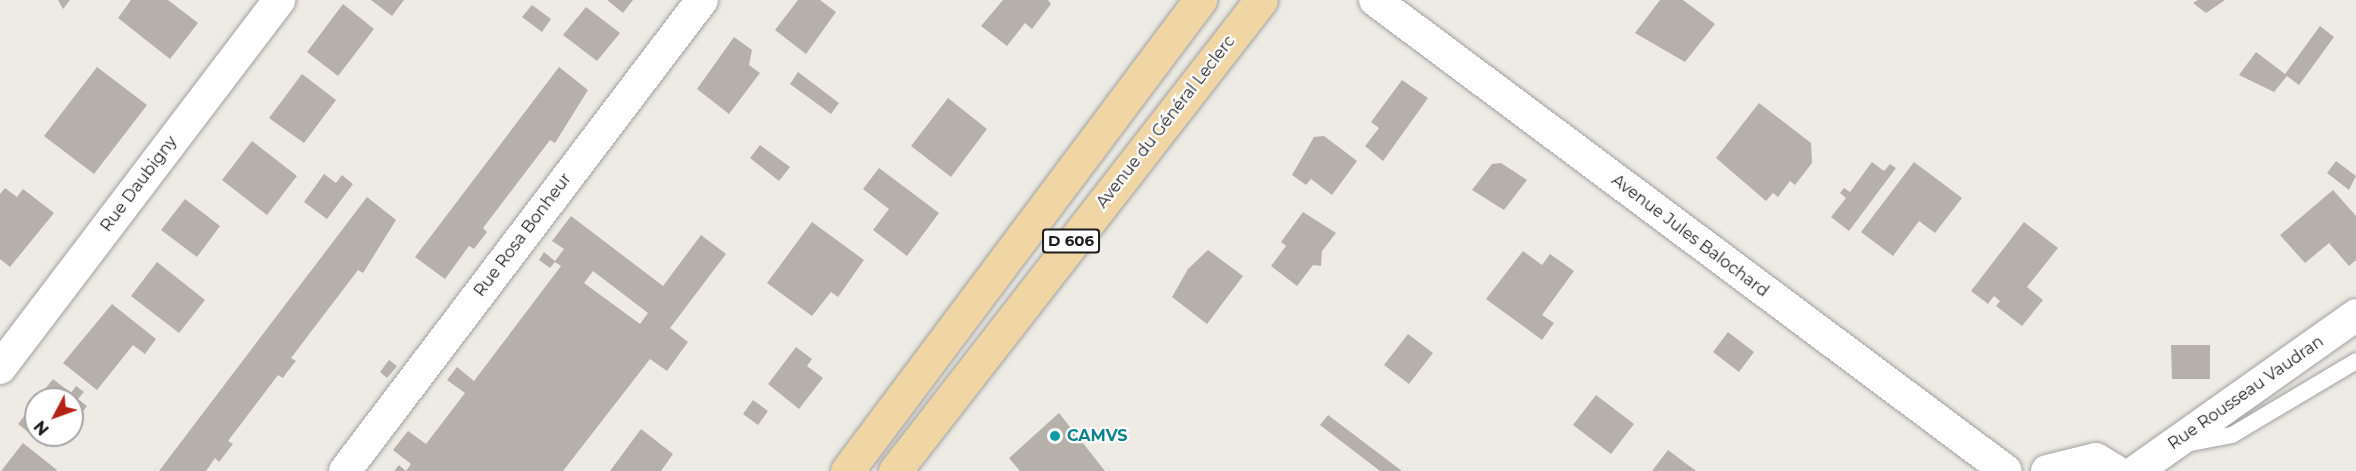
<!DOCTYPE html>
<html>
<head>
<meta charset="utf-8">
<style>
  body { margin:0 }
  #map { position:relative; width:2356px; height:471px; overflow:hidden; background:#edebe4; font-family:Montserrat,sans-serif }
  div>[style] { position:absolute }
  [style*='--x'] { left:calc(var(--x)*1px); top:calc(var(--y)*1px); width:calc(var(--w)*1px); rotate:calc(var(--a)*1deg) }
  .building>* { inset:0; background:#b6b0aa }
  .roads { filter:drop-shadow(0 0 2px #a1a1a1) drop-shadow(0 0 2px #a1a1a1) }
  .service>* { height:16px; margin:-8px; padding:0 8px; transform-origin:8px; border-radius:8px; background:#fff }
  .minor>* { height:32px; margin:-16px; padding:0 16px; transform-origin:16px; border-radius:16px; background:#fff }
  .primary>* { height:33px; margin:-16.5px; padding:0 16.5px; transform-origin:16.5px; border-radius:16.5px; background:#f1d6a5 }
  .dots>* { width:16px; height:16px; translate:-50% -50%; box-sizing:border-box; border:3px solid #fff; border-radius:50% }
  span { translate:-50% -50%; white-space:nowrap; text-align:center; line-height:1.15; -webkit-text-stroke:4.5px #fff; paint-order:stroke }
  .shield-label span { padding:2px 4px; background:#fff; border:2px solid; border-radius:4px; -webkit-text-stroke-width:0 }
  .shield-label { font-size:15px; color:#1d1d1d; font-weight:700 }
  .street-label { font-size:16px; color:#1d1d1d }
  .culture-label { font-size:16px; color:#0d838f; font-weight:700 }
  .left { translate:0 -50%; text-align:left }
  .north { position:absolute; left:24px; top:387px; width:60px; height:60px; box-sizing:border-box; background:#fff; border:2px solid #a5a5a5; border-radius:50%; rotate:229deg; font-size:16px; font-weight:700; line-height:24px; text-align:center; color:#1d1d1d }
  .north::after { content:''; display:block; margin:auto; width:21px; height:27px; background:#b52215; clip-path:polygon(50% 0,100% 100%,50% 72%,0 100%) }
</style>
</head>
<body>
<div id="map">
  <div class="building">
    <i style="clip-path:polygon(58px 0,70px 0,63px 9px)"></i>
    <i style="clip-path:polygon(131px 0,168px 0,198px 23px,170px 59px,118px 18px)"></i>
    <i style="clip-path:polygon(371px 0,404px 0,392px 16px)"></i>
    <i style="clip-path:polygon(607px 0,633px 0,623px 13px)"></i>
    <i style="clip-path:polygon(798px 0,820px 0,836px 12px,806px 54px,775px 30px)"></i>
    <i style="clip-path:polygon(1003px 0,1048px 0,1051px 4px,1032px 29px,1025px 23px,1007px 46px,981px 26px)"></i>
    <i style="clip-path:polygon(1660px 0,1683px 0,1715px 24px,1685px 62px,1635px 33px)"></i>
    <i style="clip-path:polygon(2198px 0,2225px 0,2206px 13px,2193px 3px)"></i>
    <i style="clip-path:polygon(343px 4px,374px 29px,338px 76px,307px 52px)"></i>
    <i style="clip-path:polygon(532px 5px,551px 19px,542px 32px,522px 17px)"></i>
    <i style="clip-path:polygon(586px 7px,620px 33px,597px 61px,563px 35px)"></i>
    <i style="clip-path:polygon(2320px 26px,2334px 37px,2299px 85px,2287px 76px,2274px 92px,2239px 75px,2256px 52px,2285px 74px)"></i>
    <i style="clip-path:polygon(734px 37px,752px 50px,749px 65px,760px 73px,729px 114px,697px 89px)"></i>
    <i style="clip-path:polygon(97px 67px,147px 105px,94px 174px,44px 136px)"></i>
    <i style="clip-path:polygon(559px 67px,588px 90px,555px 143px,550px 140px,483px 228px,487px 232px,480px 241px,474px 249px,469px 246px,445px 279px,415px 257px)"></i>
    <i style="clip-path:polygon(798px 72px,839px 103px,831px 114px,790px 84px)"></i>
    <i style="clip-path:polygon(302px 74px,336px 100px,304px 143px,269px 118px)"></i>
    <i style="clip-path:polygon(1402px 80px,1428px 98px,1383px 161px,1365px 146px,1379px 128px,1371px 122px)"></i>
    <i style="clip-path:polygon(948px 98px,987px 129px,951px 177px,911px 146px)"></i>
    <i style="clip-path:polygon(1759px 103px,1811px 143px,1812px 163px,1795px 185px,1790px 181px,1778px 197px,1773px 193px,1766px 201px,1716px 158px)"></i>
    <i style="clip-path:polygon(1324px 136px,1357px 161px,1332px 195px,1311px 179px,1306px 185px,1292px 175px,1314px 137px)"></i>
    <i style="clip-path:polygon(252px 141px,297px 176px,267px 215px,222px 180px)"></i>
    <i style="clip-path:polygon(760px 145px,790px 167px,779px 181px,750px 158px)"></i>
    <i style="clip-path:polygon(2336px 161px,2356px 176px,2349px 190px,2327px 173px)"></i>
    <i style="clip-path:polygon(1872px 162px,1884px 171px,1890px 164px,1896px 168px,1849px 231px,1831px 217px,1846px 198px,1840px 193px,1844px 188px,1850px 192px)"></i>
    <i style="clip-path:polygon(1914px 162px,1962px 198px,1935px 233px,1919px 221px,1893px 256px,1861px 232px)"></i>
    <i style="clip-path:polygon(1501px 163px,1527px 180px,1504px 210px,1472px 190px,1492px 164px)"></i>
    <i style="clip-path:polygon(879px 168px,939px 213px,907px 256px,873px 230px,889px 209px,863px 189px)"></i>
    <i style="clip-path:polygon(324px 174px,336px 183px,342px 175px,353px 184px,327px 219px,304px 202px)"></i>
    <i style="clip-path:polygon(5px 188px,17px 197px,23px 189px,54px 213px,10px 267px,0 259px,0 194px)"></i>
    <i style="clip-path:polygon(2333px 190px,2356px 216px,2356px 260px,2349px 266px,2329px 243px,2305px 263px,2280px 235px)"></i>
    <i style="clip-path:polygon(367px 197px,396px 220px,363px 273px,358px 270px,291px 358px,296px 361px,287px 372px,283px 378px,278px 375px,228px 441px,233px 444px,219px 462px,215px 458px,206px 471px,159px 471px)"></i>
    <i style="clip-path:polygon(185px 199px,220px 226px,197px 257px,161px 230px)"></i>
    <i style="clip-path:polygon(1303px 212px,1336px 233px,1322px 251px,1321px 266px,1313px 265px,1297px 286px,1271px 266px,1286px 246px,1281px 242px)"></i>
    <i style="clip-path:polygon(evenodd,571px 216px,663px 286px,701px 235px,726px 254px,670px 328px,688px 342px,667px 371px,650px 359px,563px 471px,394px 471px,399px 465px,406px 471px,411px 464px,393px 450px,408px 431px,426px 444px,465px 393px,447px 380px,457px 367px,474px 381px,561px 266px,555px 262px,550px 268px,539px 260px,544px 252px,555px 261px,564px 249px,552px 241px,571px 216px,593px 271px,648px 313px,640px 324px,584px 283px,593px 271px)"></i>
    <i style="clip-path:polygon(812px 222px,864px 260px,838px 297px,831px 292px,812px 316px,767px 283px)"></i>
    <i style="clip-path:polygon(2024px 222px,2058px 248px,2027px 287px,2043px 300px,2022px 326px,1996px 306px,2000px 301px,1994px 296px,1988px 304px,1971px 291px)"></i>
    <i style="clip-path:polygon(1208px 250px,1243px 276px,1207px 324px,1172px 297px,1188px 269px)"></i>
    <i style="clip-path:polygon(1523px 251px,1542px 265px,1550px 254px,1574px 271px,1542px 315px,1554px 323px,1542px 340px,1486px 299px)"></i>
    <i style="clip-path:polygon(157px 262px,205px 300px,179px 333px,131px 296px)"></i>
    <i style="clip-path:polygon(112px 304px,156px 339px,145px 354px,133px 345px,97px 390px,63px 363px)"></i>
    <i style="clip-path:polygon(1728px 332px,1754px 352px,1739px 372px,1713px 352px)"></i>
    <i style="clip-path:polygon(1408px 334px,1433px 353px,1409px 384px,1384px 365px)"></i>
    <i style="clip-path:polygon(2171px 345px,2210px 345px,2210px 379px,2172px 379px)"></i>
    <i style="clip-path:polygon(796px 347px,812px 359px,807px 366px,823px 378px,799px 409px,768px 384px)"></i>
    <i style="clip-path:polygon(389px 360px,397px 366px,387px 378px,380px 372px)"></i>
    <i style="clip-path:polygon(53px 379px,71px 393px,76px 386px,84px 392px,78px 399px,87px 406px,72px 426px,72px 399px,37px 399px)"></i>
    <i style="clip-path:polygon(1596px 395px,1634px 424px,1611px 454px,1573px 425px)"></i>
    <i style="clip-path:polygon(753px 400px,768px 411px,758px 425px,743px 414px)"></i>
    <i style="clip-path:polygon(36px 401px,36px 435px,65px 435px,62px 440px,56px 436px,47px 447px,18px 424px)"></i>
    <i style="clip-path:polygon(1059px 413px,1105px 471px,1020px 471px,1009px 458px)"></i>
    <i style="clip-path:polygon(1328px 415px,1402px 471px,1380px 471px,1320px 425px)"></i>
    <i style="clip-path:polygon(641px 429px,673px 454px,661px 471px,610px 471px)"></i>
    <i style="clip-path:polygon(23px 443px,57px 470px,56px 471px,1px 471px)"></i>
    <i style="clip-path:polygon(1668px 450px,1696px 471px,1652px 471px)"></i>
  </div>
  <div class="roads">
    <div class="service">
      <i style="--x:2186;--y:444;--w:47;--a:-11.1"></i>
      <i style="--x:2232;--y:435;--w:144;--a:-30.8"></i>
    </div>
    <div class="minor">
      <i style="--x:1375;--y:0;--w:787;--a:36.74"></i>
      <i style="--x:0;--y:368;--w:462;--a:-52.8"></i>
      <i style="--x:345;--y:471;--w:591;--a:-52.84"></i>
      <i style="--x:2047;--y:471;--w:50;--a:-13.8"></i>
      <i style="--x:2096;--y:459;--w:23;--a:31"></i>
      <i style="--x:2136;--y:471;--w:270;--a:-35.3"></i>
    </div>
    <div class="primary">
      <i style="--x:847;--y:471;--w:589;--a:-53.15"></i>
      <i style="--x:895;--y:471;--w:596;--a:-52.15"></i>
    </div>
  </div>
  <div class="dots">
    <i style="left:1055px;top:436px;background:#0f9aa8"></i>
  </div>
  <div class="shield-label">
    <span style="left:1071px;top:241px">D 606</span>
  </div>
  <div class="street-label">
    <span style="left:1166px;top:122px;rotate:-52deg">Avenue du Général Leclerc</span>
    <span style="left:139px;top:184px;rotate:-53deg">Rue Daubigny</span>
    <span style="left:523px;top:235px;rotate:-53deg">Rue Rosa Bonheur</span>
    <span style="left:1690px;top:236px;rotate:37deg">Avenue Jules Balochard</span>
    <span style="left:2246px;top:393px;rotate:-35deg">Rue Rousseau Vaudran</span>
  </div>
  <div class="culture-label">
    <span class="left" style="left:1067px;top:436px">CAMVS</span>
  </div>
  <div class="north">N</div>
</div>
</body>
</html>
